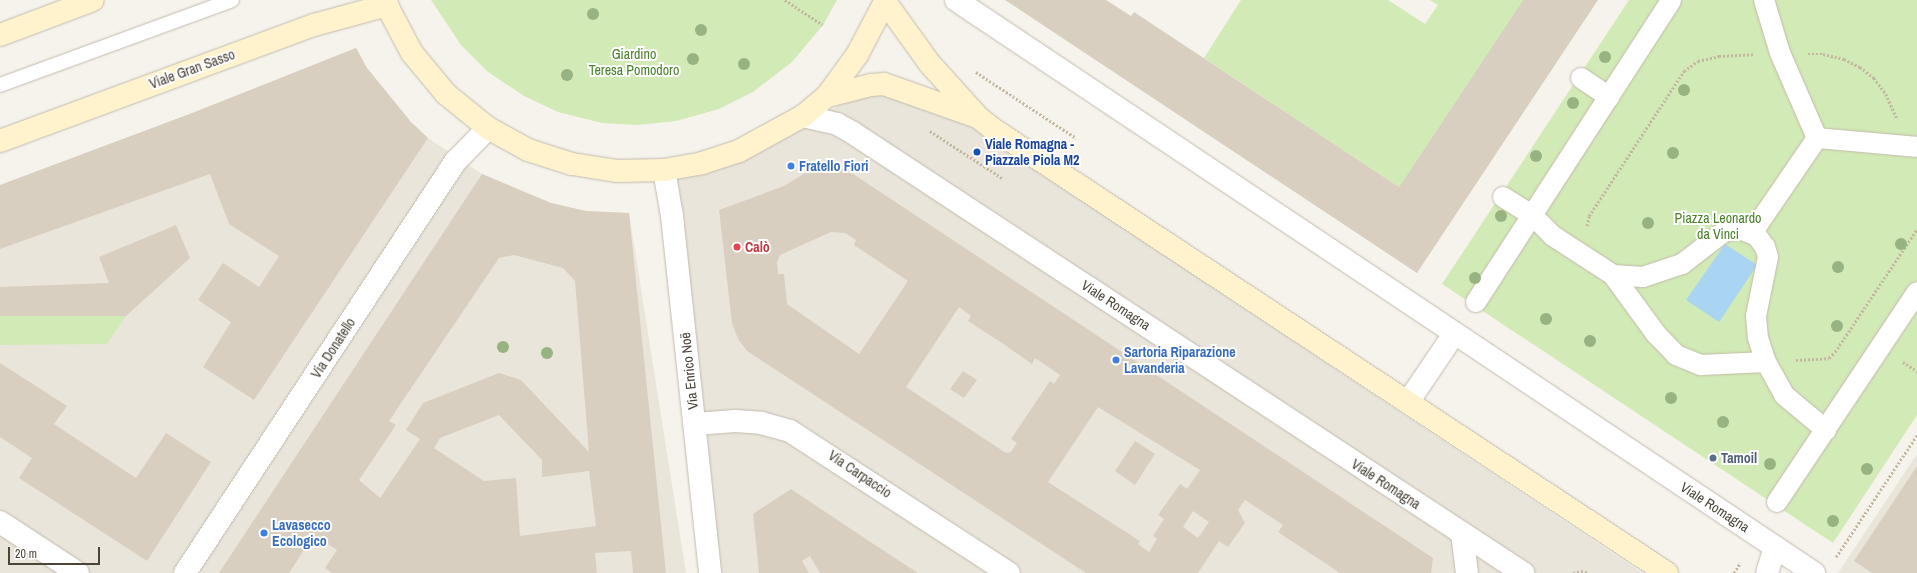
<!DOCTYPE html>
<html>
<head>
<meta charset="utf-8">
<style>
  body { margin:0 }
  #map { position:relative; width:1917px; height:573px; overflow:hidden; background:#f6f3ec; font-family:"Archivo Narrow",sans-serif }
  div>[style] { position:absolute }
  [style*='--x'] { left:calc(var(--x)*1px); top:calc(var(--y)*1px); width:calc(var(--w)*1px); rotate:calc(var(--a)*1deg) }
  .residential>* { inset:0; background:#eae5da }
  .green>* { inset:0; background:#d2eab5 }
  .water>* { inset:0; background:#a9d4f2 }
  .building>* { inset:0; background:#d8cfc1 }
  .path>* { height:2.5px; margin-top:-1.25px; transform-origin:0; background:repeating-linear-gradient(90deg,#c4b79f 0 2px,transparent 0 4px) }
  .roads { filter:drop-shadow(0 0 1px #c2bbae) drop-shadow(0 0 1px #c2bbae) }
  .service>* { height:14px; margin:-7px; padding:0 7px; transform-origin:7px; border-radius:7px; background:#fff }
  .pedestrian>* { height:20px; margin:-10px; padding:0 10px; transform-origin:10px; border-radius:10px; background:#fff }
  .minor>* { height:22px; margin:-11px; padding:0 11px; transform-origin:11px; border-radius:11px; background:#fff }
  .secondary>* { height:22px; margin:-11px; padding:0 11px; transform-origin:11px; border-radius:11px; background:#fff3cd }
  .trees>* { width:12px; height:12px; margin:-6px; border-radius:50%; background:#97b381 }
  .dots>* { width:11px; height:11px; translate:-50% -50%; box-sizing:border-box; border:2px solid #fff; border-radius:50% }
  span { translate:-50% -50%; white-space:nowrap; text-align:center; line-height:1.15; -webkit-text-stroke:4px #fff; paint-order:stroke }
  .park-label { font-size:14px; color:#4a7f2a }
  .street-label { font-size:14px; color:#4b4439 }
  .transit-label { font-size:14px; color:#164399; font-weight:700 }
  .left { translate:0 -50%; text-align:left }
  .shop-label { font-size:14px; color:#366cbe; font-weight:700 }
  .health-label { font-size:14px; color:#be3a42; font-weight:700 }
  .service-label { font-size:14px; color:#4e5e75; font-weight:700 }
  .scale { position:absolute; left:8px; top:547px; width:92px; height:18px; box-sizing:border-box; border:2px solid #4b4439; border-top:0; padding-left:5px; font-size:12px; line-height:14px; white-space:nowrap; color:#4b4439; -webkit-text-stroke:3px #fff; paint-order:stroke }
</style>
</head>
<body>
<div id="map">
  <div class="residential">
    <i style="clip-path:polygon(356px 48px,367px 68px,411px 122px,428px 138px,482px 174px,551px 203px,586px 211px,629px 213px,686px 573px,0 573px,0 185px,187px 115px)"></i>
    <i style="clip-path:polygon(866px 94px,903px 98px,964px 122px,1642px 573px,714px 573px,674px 177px,802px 126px,840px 105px)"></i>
    <i style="clip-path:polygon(1917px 454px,1917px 573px,1838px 573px,1852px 552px)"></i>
  </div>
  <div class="green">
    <i style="clip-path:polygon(431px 0,837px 0,823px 25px,792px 62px,753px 92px,719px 109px,676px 121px,637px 125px,602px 123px,558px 112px,524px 96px,488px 72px,461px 45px)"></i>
    <i style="clip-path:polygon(1241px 0,1388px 0,1425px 24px,1438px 5px,1430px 0,1523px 0,1399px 187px,1204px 58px)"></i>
    <i style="clip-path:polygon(1629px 0,1917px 0,1917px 415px,1833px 543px,1442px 284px)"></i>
    <i style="clip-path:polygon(0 316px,126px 316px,107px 344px,0 345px)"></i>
  </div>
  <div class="water">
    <i style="clip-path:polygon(1725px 244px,1757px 265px,1719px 322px,1686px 300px)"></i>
  </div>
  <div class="building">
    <i style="clip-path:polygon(1005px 0,1106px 0,1131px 16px,1134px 12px,1399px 187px,1523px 0,1598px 0,1417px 273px)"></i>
    <i style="clip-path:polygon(356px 48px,367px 68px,411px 122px,428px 138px,254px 400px,203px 367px,231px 322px,198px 300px,223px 263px,259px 287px,279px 256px,229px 224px,210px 174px,0 249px,0 185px,187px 115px)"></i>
    <i style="clip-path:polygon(evenodd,829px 158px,1433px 558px,1431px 573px,1340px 573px,1278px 532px,1283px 525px,1245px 500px,1238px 510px,1245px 523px,1228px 547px,1219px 541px,1198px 573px,1086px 573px,747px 351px,738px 339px,732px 323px,719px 210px,784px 186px,829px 158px,831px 232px,845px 233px,856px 240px,854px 245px,908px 281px,859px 354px,787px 304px,784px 274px,778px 274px,777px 262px,780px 255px,831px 232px,829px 158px,959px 307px,971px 316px,968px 321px,1005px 345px,1032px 364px,1035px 358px,1060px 375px,1054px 384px,1050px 381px,1011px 439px,1017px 443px,1011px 452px,1006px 453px,906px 387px,959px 307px,829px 158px,1098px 407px,1200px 470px,1187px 489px,1180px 484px,1158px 515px,1164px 519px,1153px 536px,1157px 539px,1149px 552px,1138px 544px,1140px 541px,1048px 482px,1098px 407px,829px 158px,1193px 511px,1209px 522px,1198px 538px,1183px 527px,1193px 511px)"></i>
    <i style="clip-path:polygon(evenodd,482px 174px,551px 203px,586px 211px,629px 213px,666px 573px,633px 573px,631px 551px,595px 553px,597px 573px,332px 573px,325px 568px,337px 550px,314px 535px,289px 573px,219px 573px,482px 174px,514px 255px,563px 268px,575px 281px,589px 452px,521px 380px,499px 373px,423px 403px,406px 430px,420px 439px,380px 498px,359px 480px,396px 425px,389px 421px,499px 258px,514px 255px,482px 174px,499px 415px,542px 460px,542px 477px,589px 471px,596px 526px,520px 536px,516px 478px,484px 481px,434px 448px,440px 438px,499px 415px)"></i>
    <i style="clip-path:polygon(176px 225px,190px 258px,126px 316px,0 316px,0 287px,109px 283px,99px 257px)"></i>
    <i style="clip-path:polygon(0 363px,67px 406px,54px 424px,136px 478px,166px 433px,211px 462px,147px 561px,19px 478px,32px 458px,0 437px)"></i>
    <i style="clip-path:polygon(963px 371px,977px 380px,964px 398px,950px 389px)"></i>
    <i style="clip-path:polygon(1135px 441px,1155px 454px,1135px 485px,1115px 471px)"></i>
    <i style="clip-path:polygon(1917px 466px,1917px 573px,1872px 573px,1854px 561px)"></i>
    <i style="clip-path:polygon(791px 489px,872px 543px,918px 573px,820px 573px,810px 556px,802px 561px,809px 573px,759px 573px,753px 514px)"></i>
  </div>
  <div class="path">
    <i style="--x:785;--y:0;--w:45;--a:33.3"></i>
    <i style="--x:1808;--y:54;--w:15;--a:0"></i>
    <i style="--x:1823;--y:54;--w:22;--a:13"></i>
    <i style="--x:1844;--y:59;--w:18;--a:27"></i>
    <i style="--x:1860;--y:67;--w:18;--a:38"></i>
    <i style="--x:1874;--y:78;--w:20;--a:53"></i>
    <i style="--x:1886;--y:94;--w:27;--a:66"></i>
    <i style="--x:976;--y:72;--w:120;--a:33.4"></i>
    <i style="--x:930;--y:131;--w:86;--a:33.1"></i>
    <i style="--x:1587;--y:226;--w:10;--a:-79"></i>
    <i style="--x:1589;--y:216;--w:173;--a:-56.8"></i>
    <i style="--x:1684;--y:71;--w:17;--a:-36"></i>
    <i style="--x:1698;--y:61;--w:22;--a:-13"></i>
    <i style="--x:1719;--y:56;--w:34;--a:-3"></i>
    <i style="--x:1796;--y:360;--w:33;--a:-3"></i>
    <i style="--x:1829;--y:358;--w:8;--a:-45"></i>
    <i style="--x:1835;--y:352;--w:148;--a:-56.3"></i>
    <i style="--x:1903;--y:362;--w:17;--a:33"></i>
    <i style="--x:1836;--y:557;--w:146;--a:-56.4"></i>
    <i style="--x:1573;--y:573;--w:8;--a:-14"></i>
    <i style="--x:1581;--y:571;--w:8;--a:14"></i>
    <i style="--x:1734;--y:573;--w:12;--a:-59"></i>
  </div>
  <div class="roads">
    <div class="service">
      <i style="--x:0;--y:85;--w:247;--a:-20.1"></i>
    </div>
    <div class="pedestrian">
      <i style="--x:1764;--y:0;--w:55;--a:73.2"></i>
      <i style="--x:1780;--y:53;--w:93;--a:66.5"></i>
      <i style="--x:1817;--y:138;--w:100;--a:5.1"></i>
      <i style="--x:1581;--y:78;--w:34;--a:34"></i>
      <i style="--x:1503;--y:197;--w:34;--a:32"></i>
      <i style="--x:1532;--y:215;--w:30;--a:45"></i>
      <i style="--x:1553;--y:236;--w:72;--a:33"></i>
      <i style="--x:1613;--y:275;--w:30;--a:4"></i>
      <i style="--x:1643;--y:277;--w:41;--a:-18.4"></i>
      <i style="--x:1682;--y:264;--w:54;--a:-37.5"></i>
      <i style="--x:1725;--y:231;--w:15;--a:-8"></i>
      <i style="--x:1740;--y:229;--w:18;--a:22"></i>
      <i style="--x:1757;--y:236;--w:14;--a:54"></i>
      <i style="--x:1765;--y:247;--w:10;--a:73"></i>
      <i style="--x:1768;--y:257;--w:60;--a:101.5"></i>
      <i style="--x:1756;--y:316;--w:22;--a:85"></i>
      <i style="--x:1758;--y:338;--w:25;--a:72"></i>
      <i style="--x:1766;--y:362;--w:38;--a:61"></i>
      <i style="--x:1784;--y:395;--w:55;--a:39.8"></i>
      <i style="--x:1752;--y:233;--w:115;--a:-55.6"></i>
      <i style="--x:1613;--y:275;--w:73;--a:53.9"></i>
      <i style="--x:1656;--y:334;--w:29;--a:46"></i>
      <i style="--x:1676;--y:355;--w:27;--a:22"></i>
      <i style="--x:1701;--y:365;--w:65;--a:-2.6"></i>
      <i style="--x:1476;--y:302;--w:359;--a:-57.1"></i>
      <i style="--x:1777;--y:502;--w:252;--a:-56.3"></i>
    </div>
    <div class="minor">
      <i style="--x:956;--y:0;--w:1032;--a:33.74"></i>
      <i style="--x:803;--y:116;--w:35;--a:13"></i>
      <i style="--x:837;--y:124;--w:18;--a:29"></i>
      <i style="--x:853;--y:133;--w:802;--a:33.29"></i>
      <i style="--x:664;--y:170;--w:47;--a:80.1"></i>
      <i style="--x:672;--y:216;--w:359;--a:83.9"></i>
      <i style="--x:1408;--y:402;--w:82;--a:-55.9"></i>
      <i style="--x:695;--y:424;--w:40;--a:-4.3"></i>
      <i style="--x:735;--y:421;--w:26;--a:4"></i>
      <i style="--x:761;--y:423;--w:30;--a:15"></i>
      <i style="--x:790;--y:431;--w:261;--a:33"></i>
      <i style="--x:0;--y:522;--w:93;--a:33.2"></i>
      <i style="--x:1462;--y:533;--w:40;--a:82.9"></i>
      <i style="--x:185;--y:573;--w:493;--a:-56.7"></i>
      <i style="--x:456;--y:161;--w:46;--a:-45.9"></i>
      <i style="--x:1767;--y:573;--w:27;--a:-73"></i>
    </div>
    <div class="secondary">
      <i style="--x:384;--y:0;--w:60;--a:62.2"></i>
      <i style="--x:412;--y:53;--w:53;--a:50.3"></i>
      <i style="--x:446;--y:94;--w:54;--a:39"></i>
      <i style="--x:488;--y:128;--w:46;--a:28.8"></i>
      <i style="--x:528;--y:150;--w:46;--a:17.7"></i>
      <i style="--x:572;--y:164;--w:46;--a:8.8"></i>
      <i style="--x:617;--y:171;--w:47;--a:-1.2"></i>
      <i style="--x:664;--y:170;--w:39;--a:-10"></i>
      <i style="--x:702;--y:163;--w:39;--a:-18"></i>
      <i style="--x:739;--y:151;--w:73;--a:-28.7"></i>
      <i style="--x:803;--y:116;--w:31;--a:-40"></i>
      <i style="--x:827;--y:96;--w:51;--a:-53.8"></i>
      <i style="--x:857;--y:55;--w:62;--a:-62.2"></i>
      <i style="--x:886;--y:3;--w:75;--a:54.2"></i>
      <i style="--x:930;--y:64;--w:72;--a:47.8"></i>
      <i style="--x:978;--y:117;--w:19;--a:39"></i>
      <i style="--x:993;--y:129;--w:807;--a:33.38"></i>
      <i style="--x:0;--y:35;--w:99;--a:-20.6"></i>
      <i style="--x:827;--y:96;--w:45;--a:-14"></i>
      <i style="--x:871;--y:85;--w:13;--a:-4"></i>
      <i style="--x:884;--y:84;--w:96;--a:19.4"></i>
      <i style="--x:0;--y:141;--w:335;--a:-20.3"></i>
      <i style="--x:314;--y:25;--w:76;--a:-15.3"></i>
    </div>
  </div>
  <div class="trees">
    <i style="left:593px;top:14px"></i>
    <i style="left:701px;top:30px"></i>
    <i style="left:1605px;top:57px"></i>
    <i style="left:693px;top:59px"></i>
    <i style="left:744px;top:64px"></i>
    <i style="left:567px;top:75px"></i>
    <i style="left:1684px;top:90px"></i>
    <i style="left:1573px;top:103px"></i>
    <i style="left:1673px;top:153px"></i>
    <i style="left:1536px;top:156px"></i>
    <i style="left:1501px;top:216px"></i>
    <i style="left:1648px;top:223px"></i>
    <i style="left:1901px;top:244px"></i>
    <i style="left:1838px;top:267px"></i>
    <i style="left:1475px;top:278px"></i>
    <i style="left:1546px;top:319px"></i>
    <i style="left:1837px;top:326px"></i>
    <i style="left:1590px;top:341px"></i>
    <i style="left:503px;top:347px"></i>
    <i style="left:547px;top:353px"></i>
    <i style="left:1671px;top:398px"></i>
    <i style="left:1723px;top:422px"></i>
    <i style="left:1770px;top:464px"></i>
    <i style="left:1867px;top:469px"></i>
    <i style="left:1833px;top:521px"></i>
  </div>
  <div class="dots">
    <i style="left:977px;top:152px;background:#1a4fb4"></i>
    <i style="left:791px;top:166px;background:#3f7fe0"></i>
    <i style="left:737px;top:247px;background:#e0444e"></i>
    <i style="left:1116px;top:360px;background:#3f7fe0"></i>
    <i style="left:1713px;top:458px;background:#5c6f8a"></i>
    <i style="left:264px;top:533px;background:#3f7fe0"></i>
  </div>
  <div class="park-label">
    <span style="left:634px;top:62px">Giardino<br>Teresa Pomodoro</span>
    <span style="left:1718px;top:226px">Piazza Leonardo<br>da Vinci</span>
  </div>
  <div class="street-label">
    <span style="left:192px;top:69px;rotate:-20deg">Viale Gran Sasso</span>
    <span style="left:1116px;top:305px;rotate:33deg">Viale Romagna</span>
    <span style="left:333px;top:348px;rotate:-57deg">Via Donatello</span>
    <span style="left:689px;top:371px;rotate:-96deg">Via Enrico Noë</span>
    <span style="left:860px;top:474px;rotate:34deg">Via Carpaccio</span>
    <span style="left:1386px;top:484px;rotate:33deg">Viale Romagna</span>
    <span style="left:1715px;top:507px;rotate:33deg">Viale Romagna</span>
  </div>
  <div class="transit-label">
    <span class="left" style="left:985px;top:152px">Viale Romagna -<br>Piazzale Piola M2</span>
  </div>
  <div class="shop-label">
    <span class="left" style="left:799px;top:166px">Fratello Fiori</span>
    <span class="left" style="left:1124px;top:360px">Sartoria Riparazione<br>Lavanderia</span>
    <span class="left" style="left:272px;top:533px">Lavasecco<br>Ecologico</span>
  </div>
  <div class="health-label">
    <span class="left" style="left:745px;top:247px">Calò</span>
  </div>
  <div class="service-label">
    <span class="left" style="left:1721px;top:458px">Tamoil</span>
  </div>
  <div class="scale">20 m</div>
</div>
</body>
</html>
